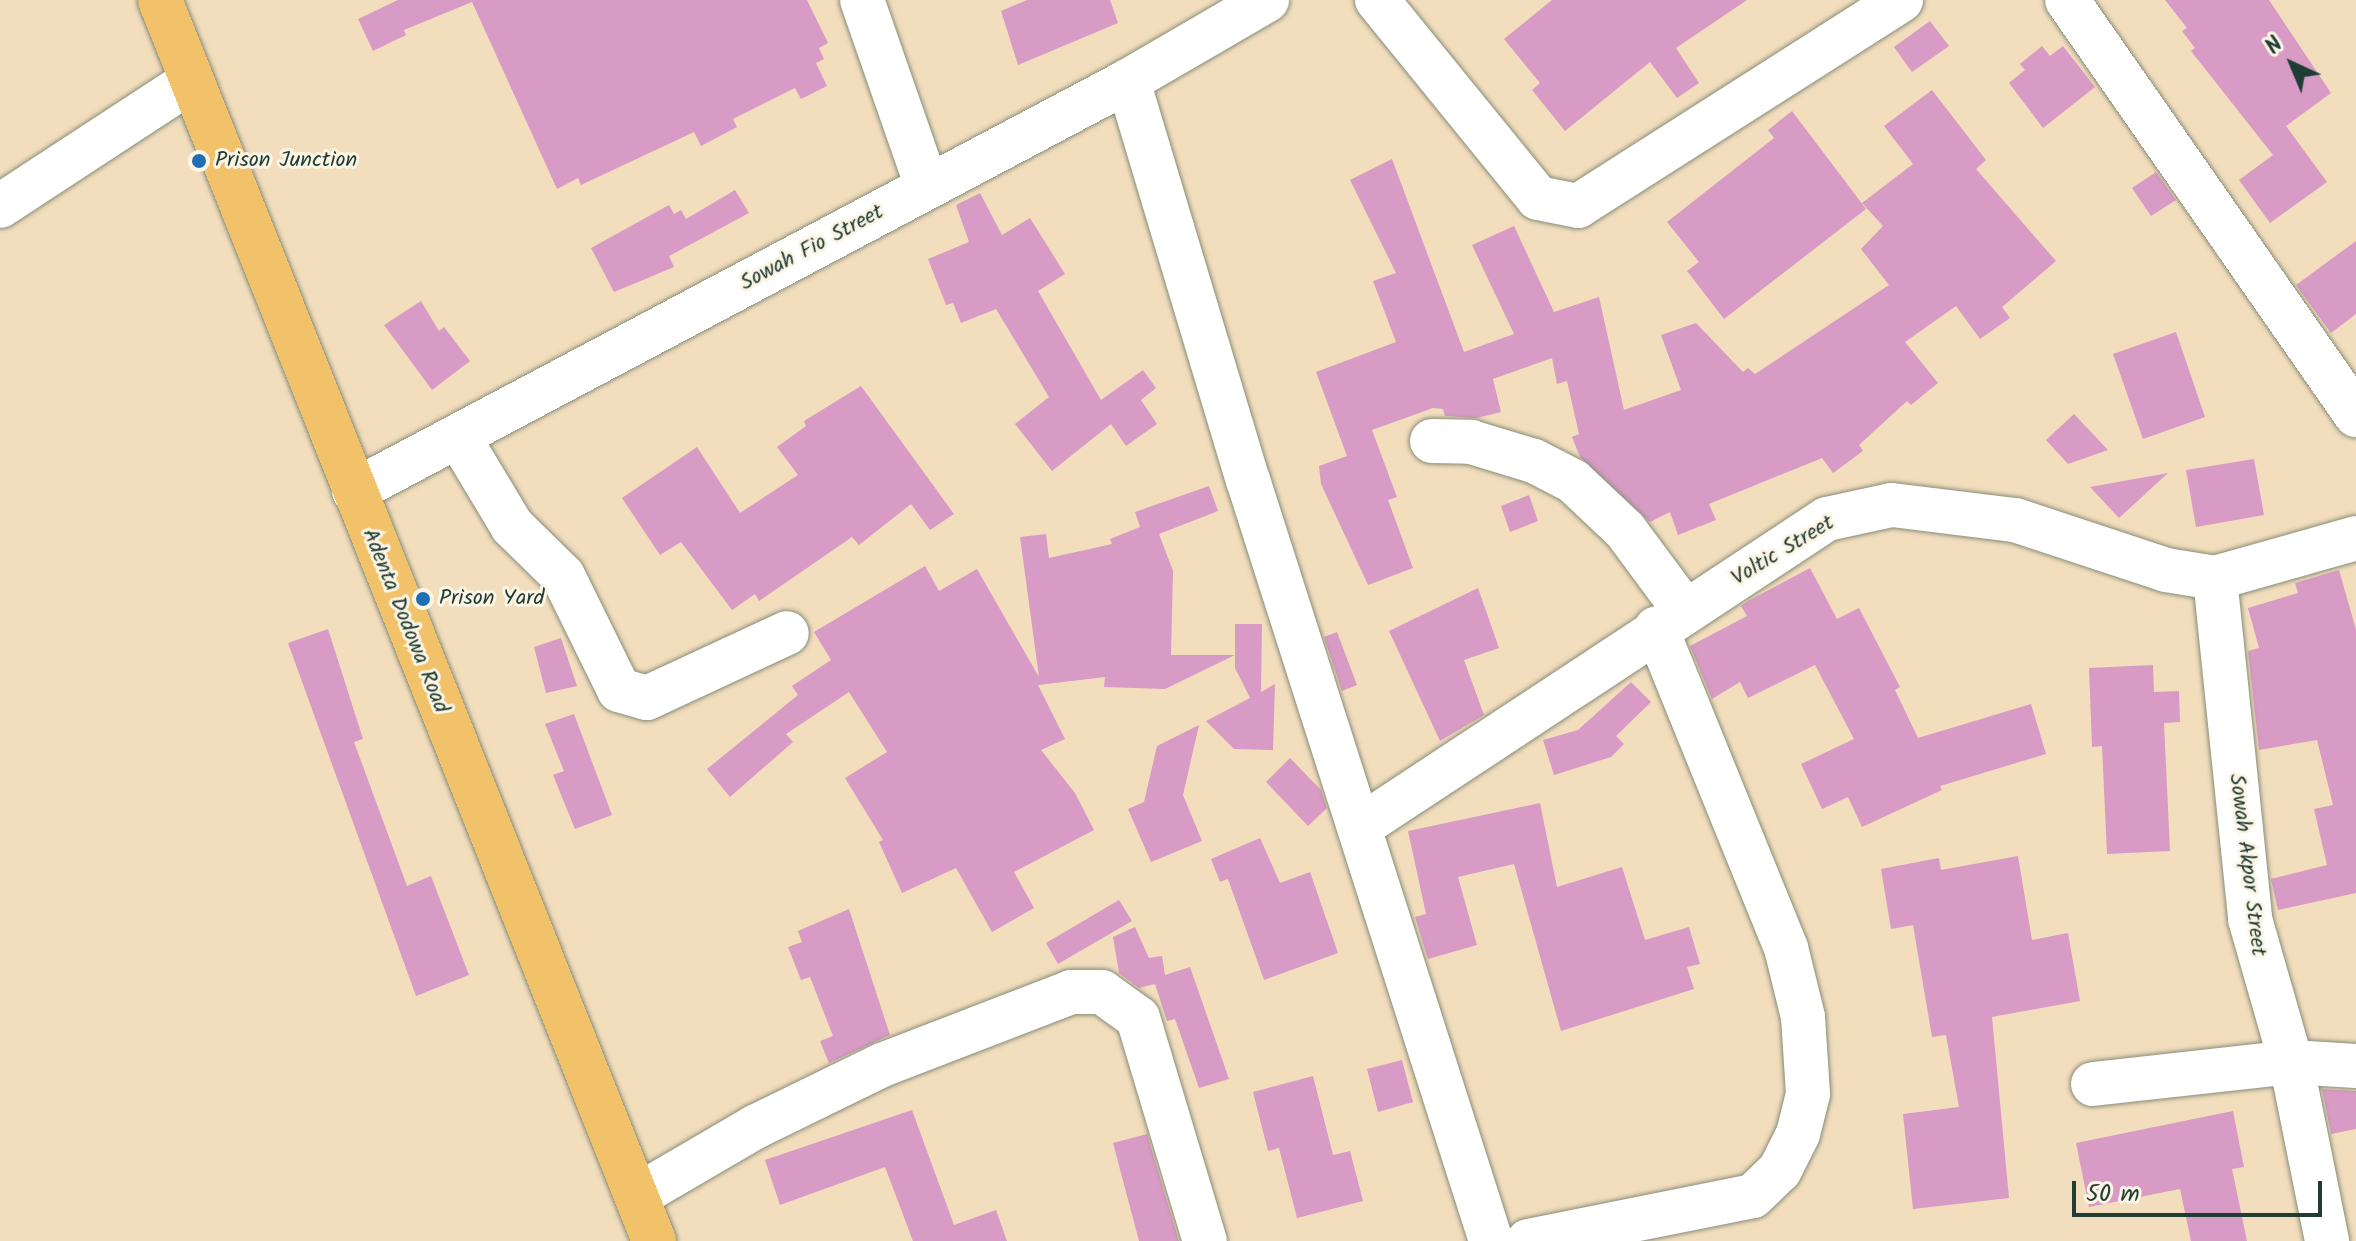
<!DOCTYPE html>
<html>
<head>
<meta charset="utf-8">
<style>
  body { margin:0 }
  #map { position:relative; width:2356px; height:1241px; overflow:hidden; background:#f2ddbd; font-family:Kalam,sans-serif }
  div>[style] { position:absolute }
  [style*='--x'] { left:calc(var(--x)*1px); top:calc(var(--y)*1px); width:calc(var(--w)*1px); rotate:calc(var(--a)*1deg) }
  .building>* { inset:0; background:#d89bc5 }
  .roads { filter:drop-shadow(0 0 2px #888d78) drop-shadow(0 0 2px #888d78) }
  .minor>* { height:44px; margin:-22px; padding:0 22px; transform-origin:22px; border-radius:22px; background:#fff }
  .major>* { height:44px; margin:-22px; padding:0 22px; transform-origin:22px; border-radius:22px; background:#f2c26a }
  .dots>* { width:22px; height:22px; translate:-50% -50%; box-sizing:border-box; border:4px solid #fcf5e5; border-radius:50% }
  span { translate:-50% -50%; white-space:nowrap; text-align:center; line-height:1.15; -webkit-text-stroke:6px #fcf5e5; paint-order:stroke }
  .poi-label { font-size:22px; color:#1f3d34 }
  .left { translate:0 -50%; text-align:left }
  .street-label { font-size:22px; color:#1f3d34 }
  .north { position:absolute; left:2252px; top:24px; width:80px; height:80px; -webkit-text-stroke:6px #fcf5e5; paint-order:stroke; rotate:316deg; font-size:22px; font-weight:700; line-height:32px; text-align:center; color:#1f3d34 }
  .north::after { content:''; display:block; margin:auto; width:28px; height:36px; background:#1f3d34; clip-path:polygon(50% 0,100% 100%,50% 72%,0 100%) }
  .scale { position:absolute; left:2072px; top:1181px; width:250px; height:36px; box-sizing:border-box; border:4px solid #1f3d34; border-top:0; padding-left:10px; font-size:24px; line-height:28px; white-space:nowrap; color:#1f3d34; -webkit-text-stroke:6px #fcf5e5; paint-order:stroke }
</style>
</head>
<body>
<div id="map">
  <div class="building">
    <i style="clip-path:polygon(398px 0,807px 0,828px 43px,819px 48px,824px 59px,816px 63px,827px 86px,801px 99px,795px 88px,733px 119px,737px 127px,701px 146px,694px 132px,581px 185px,578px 178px,557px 189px,472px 2px,404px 30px,406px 35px,373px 51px,358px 19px)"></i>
    <i style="clip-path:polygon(1027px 0,1110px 0,1118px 23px,1018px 65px,1001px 11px)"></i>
    <i style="clip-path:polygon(1552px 0,1747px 0,1676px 48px,1699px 83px,1677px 98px,1650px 62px,1565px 131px,1532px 90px,1540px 83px,1504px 39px)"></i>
    <i style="clip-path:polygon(2165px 0,2269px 0,2331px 93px,2286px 126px,2327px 182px,2270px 223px,2239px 180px,2273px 155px,2191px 51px,2195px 48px,2182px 31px,2187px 28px)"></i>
    <i style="clip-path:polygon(1930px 21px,1949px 46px,1912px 72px,1894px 47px)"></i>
    <i style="clip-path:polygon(2042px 46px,2050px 56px,2063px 46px,2095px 87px,2043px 128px,2009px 83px,2025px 70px,2020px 64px)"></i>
    <i style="clip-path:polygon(1932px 90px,1986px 160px,1976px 169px,2056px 261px,2002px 307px,2010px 318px,1980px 339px,1956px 306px,1905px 342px,1938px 383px,1911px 405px,1907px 401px,1859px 445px,1863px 451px,1833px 473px,1822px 458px,1709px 504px,1716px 520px,1678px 535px,1670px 512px,1650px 522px,1580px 457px,1572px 437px,1579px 434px,1567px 381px,1557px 384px,1552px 358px,1493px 379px,1501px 412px,1477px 418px,1445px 416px,1443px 409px,1433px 408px,1372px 430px,1397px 497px,1388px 500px,1413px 568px,1368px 585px,1321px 484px,1319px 466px,1347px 456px,1316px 372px,1396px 342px,1373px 281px,1396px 273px,1350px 180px,1392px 159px,1464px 352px,1514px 334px,1472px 245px,1514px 226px,1554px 312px,1599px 297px,1624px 410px,1681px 390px,1661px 335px,1696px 323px,1743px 372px,1748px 368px,1755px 374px,1889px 285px,1861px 249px,1883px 226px,1862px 203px,1913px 164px,1884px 126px)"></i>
    <i style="clip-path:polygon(1792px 111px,1866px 209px,1724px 319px,1687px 271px,1699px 262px,1667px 222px,1774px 138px,1768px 130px)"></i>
    <i style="clip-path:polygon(2156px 172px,2176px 200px,2151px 216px,2132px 188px)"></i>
    <i style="clip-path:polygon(735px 190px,749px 213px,669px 256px,674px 267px,614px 292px,591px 248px,669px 205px,674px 214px,681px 210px,686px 219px)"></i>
    <i style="clip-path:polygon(980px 193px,1002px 235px,1030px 218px,1065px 274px,1038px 291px,1101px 400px,1143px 370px,1156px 388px,1141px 400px,1157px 424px,1126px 446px,1111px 424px,1052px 471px,1015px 424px,1049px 397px,996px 309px,961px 323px,953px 303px,946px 305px,928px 259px,969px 242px,956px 205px)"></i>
    <i style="clip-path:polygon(2356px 241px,2356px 314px,2331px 333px,2296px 285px)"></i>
    <i style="clip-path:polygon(421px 301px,439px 331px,444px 327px,470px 361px,432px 390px,384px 325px)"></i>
    <i style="clip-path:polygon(2176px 332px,2205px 417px,2143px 439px,2113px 354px)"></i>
    <i style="clip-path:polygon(861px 386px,954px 514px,930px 530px,911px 504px,859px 545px,852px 537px,759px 601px,755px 594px,732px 610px,681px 542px,660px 555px,622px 498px,697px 447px,740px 513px,798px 475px,777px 447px,806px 426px,804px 421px)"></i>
    <i style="clip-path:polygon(2074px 414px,2108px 450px,2068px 464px,2046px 440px)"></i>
    <i style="clip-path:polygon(2254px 459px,2264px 515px,2196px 527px,2186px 470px)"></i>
    <i style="clip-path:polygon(2168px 473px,2119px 518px,2090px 487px)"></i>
    <i style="clip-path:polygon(1209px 486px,1218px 511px,1159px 534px,1173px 571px,1171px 655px,1235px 655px,1165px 689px,1104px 687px,1105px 677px,1038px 685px,1065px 739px,1041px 750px,1075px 793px,1094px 830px,1014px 872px,1034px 908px,992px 932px,956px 868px,902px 893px,879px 842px,883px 840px,845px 778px,887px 752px,849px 692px,786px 734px,793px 742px,730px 797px,707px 769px,798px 695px,792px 686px,831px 660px,814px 632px,925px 566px,939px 591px,977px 569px,1039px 677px,1020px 537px,1046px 534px,1049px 558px,1112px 544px,1110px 539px,1140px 527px,1135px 512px)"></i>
    <i style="clip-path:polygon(1529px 495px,1538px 521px,1510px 532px,1501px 506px)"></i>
    <i style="clip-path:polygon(1810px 568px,1837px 619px,1859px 608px,1900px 687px,1895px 690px,1918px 738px,2031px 704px,2046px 754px,1940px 786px,1942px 790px,1862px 827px,1848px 797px,1822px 809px,1801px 764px,1854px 739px,1815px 665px,1748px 698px,1740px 682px,1712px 699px,1690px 646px,1747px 616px,1741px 606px,1748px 601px)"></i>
    <i style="clip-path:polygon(2339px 570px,2356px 630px,2356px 893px,2278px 910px,2271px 879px,2327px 865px,2314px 809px,2333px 805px,2317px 740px,2259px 750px,2248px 651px,2259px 648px,2248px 608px,2298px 593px,2295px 583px)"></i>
    <i style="clip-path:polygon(1478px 588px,1499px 648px,1464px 660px,1484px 715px,1440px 741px,1389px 631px)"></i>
    <i style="clip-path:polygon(1235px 624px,1262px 624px,1261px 692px,1275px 684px,1273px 750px,1234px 749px,1206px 721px,1250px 698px,1235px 668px)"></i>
    <i style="clip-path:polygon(328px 629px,363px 739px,354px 742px,407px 886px,431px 876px,469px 975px,416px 996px,288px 643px)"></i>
    <i style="clip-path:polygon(1337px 632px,1357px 685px,1342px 691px,1324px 637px)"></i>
    <i style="clip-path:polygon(561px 638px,577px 686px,546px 693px,534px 647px)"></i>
    <i style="clip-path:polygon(2153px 665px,2154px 692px,2179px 691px,2180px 722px,2164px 723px,2170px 851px,2107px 854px,2102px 746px,2092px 747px,2089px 668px)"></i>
    <i style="clip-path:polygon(1631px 682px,1651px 702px,1616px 736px,1624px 744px,1611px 757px,1554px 775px,1543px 740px,1578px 730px)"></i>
    <i style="clip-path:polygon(574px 714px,612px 815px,575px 829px,553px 775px,564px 771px,545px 724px)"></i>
    <i style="clip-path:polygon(1199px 725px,1183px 795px,1202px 841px,1151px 862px,1128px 809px,1144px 802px,1157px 746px)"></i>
    <i style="clip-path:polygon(1290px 758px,1321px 790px,1327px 808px,1308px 826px,1266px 782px)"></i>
    <i style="clip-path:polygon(1540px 803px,1557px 887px,1622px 867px,1645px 940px,1689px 927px,1700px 964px,1687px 967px,1694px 989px,1561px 1031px,1514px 864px,1458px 877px,1477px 945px,1428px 959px,1415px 917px,1426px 914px,1408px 831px)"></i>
    <i style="clip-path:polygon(1260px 838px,1280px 883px,1310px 872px,1338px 953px,1264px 980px,1228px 879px,1220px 882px,1211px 859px)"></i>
    <i style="clip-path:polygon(2018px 856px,2032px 940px,2068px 933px,2080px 1001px,1992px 1017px,2009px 1198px,1913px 1209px,1903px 1114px,1959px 1107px,1946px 1035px,1932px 1037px,1913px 925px,1891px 929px,1881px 869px,1939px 858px,1941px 870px)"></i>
    <i style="clip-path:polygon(1119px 900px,1132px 921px,1058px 964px,1046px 943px)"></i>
    <i style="clip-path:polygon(849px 909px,890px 1035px,829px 1063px,820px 1041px,833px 1036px,810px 977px,801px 980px,788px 947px,802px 942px,798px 931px)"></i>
    <i style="clip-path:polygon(1135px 927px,1149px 958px,1162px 956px,1165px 975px,1190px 967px,1229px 1079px,1199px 1088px,1175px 1019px,1167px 1021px,1155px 984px,1139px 988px,1119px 973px,1113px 937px)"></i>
    <i style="clip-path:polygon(1402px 1060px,1413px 1102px,1378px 1112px,1367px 1069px)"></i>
    <i style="clip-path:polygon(1313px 1076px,1333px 1155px,1350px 1151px,1363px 1201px,1297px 1218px,1279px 1148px,1268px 1151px,1253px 1092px)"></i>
    <i style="clip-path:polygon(2322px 1089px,2356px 1091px,2356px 1129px,2331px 1134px)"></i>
    <i style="clip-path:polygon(912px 1110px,954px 1225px,996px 1210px,1007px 1241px,913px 1241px,885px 1167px,780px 1205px,765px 1160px)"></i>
    <i style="clip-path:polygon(2233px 1111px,2244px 1167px,2232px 1169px,2247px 1241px,2191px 1241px,2180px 1189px,2089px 1207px,2076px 1143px)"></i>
    <i style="clip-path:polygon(1147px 1134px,1179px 1241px,1139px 1241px,1113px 1143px)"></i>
  </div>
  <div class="roads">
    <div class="minor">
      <i style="--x:862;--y:0;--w:198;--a:70.8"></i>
      <i style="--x:1377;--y:0;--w:255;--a:50.9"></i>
      <i style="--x:1538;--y:198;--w:41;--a:11.3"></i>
      <i style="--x:1578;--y:206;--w:383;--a:-32.5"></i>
      <i style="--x:2067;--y:0;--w:506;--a:55.15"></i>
      <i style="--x:1128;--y:81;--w:417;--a:73.3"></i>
      <i style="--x:1248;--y:480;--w:799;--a:72.29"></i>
      <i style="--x:0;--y:206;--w:228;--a:-33.2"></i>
      <i style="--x:458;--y:436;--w:105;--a:59"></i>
      <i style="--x:512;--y:526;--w:71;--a:44.4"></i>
      <i style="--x:563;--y:576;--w:127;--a:63.8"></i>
      <i style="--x:619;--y:690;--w:29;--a:16"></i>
      <i style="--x:647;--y:698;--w:154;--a:-24.9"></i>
      <i style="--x:1432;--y:441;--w:39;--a:1"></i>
      <i style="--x:1471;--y:442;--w:66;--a:16.8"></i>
      <i style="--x:1534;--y:461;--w:44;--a:27.1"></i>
      <i style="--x:1573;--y:481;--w:71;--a:43.3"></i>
      <i style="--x:1625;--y:530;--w:101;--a:53.5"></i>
      <i style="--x:354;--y:491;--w:876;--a:-27.91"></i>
      <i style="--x:1128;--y:81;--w:161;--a:-30.2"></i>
      <i style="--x:2215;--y:578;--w:343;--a:84.1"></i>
      <i style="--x:2250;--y:919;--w:149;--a:74"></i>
      <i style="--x:2291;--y:1062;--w:183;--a:78.6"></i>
      <i style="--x:1361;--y:826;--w:558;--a:-33.38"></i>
      <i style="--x:1827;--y:519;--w:66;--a:-12.2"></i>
      <i style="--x:1892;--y:505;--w:124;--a:7"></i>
      <i style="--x:2015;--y:520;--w:159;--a:18.3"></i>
      <i style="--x:2166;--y:570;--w:50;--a:9.3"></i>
      <i style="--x:2215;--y:578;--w:147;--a:-15.8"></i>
      <i style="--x:2093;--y:1084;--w:199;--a:-6.3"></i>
      <i style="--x:2291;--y:1062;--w:65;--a:3.5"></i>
      <i style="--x:637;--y:1196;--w:137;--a:-30.3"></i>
      <i style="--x:755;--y:1127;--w:141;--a:-26"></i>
      <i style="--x:882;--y:1065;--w:203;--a:-21.1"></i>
      <i style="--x:1071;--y:992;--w:31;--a:0"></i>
      <i style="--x:1102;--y:992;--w:44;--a:35.8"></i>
      <i style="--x:1138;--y:1018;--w:233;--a:73.3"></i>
      <i style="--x:1528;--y:1241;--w:229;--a:-11.3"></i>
      <i style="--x:1753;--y:1196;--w:37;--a:-44"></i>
      <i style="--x:1780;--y:1170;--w:40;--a:-63.4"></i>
      <i style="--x:1798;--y:1134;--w:41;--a:-76"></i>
      <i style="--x:1808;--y:1094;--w:77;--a:-93.7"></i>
      <i style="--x:1803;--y:1017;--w:71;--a:-103.8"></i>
      <i style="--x:1786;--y:948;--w:345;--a:-112.1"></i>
    </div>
    <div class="major">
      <i style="--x:160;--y:0;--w:1336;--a:68.29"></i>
    </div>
  </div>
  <div class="dots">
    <i style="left:199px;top:161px;background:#1f6fb2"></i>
    <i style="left:423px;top:599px;background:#1f6fb2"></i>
  </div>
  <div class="poi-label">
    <span class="left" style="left:215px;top:161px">Prison Junction</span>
    <span class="left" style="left:439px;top:599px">Prison Yard</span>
  </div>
  <div class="street-label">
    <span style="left:812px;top:248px;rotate:-28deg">Sowah Fio Street</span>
    <span style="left:1783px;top:551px;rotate:-31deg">Voltic Street</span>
    <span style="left:405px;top:621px;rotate:68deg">Adenta Dodowa Road</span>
    <span style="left:2247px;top:865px;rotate:83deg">Sowah Akpor Street</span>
  </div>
  <div class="north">N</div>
  <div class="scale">50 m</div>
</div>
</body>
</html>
